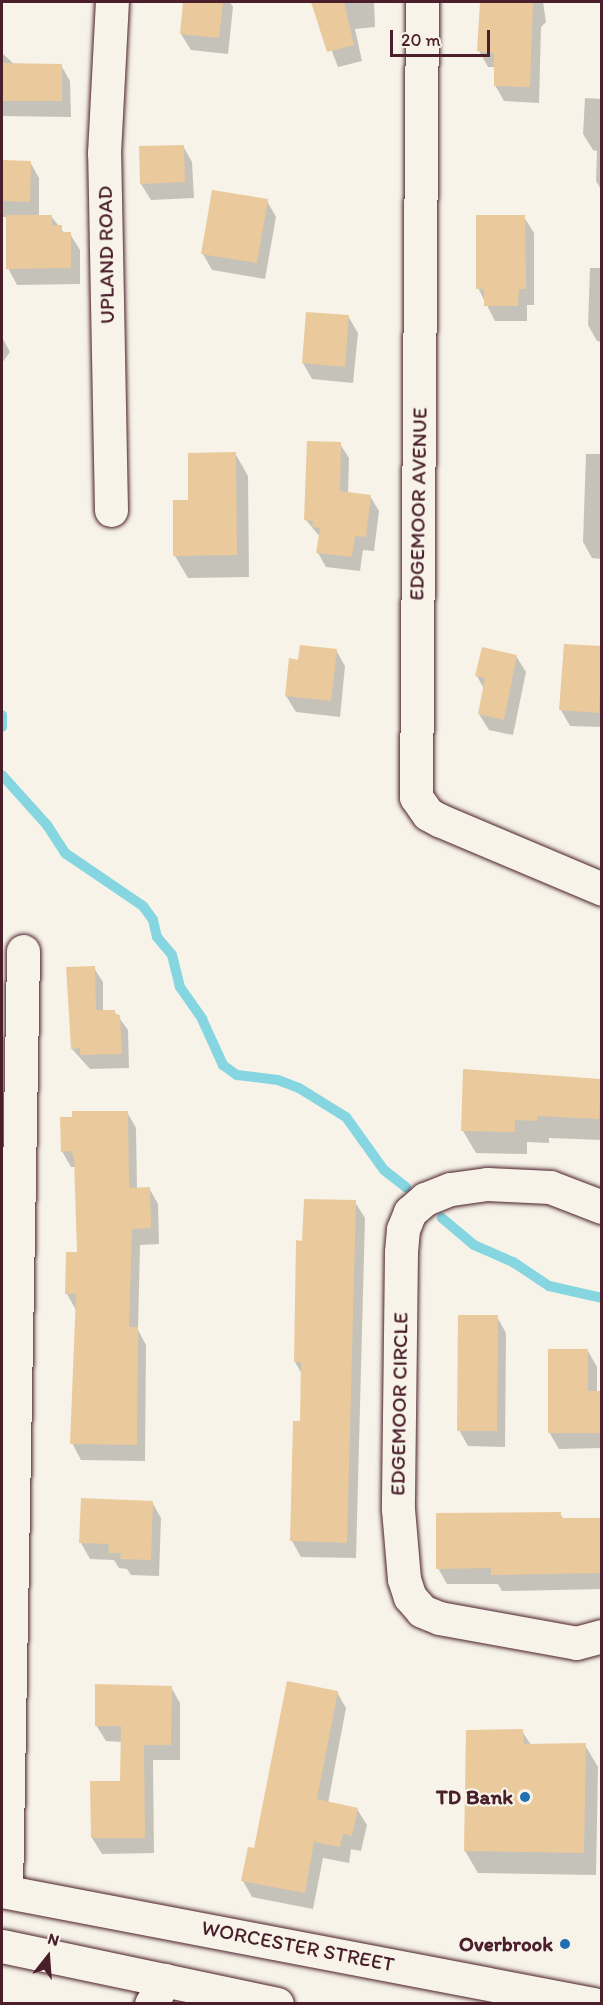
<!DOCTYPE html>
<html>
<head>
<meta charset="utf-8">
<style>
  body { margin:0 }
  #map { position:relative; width:603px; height:2005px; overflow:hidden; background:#f7f3e8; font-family:Itim,sans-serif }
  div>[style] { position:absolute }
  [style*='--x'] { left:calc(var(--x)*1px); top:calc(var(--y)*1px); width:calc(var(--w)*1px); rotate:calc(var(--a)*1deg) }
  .shadow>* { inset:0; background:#0003 }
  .stream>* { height:10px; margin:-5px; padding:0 5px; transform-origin:5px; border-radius:5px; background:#86d6e1 }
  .building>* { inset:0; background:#eaca9c }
  .roads { filter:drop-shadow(0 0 2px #4a1f2b) drop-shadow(0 0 2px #4a1f2b) }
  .minor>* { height:33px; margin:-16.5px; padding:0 16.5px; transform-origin:16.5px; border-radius:16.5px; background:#f7f3e8 }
  .highway>* { height:33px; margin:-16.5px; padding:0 16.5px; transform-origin:16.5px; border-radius:16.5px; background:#f7f3e8 }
  .dots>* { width:16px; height:16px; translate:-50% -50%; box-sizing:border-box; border:3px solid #f7f3e8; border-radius:50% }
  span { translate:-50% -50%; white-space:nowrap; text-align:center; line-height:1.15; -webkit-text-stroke:4.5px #f7f3e8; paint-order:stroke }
  .street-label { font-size:21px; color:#4a1f2b }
  .poi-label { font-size:21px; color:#4a1f2b; font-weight:700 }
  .right { translate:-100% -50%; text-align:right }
  .frame { position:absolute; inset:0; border:3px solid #4a1f2b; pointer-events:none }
  .north { position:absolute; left:18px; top:1927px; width:60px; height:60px; -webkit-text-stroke:4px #f7f3e8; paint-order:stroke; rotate:17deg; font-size:16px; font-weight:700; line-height:24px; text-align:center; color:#4a1f2b }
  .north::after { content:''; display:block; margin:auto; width:21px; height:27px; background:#4a1f2b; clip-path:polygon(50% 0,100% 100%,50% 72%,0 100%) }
  .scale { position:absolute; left:390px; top:30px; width:100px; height:27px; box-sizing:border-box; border:3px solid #4a1f2b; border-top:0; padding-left:8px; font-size:18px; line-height:21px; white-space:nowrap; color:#4a1f2b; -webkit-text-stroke:4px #f7f3e8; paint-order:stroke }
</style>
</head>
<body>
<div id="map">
  <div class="shadow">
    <i style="clip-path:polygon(185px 2px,230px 2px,233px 7px,228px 54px,191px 50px,181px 34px)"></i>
    <i style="clip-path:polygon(313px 2px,374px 2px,375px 27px,355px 29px,362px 61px,338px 67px)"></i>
    <i style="clip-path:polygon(482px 2px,543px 2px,546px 22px,541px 27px,539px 103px,504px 101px,495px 85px,495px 67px,488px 67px,479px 51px)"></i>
    <i style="clip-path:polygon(2px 53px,15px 65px,61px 65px,70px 81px,71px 117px,2px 116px)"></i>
    <i style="clip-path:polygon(602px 88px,602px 191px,596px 181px,597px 151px,593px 150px,583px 134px,585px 98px,601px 99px)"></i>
    <i style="clip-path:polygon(183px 146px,192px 162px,194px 198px,151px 200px,141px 184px)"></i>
    <i style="clip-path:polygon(2px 162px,30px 162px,39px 178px,39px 216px,51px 216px,65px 234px,70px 234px,80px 250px,80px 284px,17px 285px,8px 268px,7px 217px,2px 217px)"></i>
    <i style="clip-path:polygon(267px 201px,276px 217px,265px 279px,212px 270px,203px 254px)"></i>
    <i style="clip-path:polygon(524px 217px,534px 233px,534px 305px,527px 305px,527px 321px,495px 321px,478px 288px)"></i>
    <i style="clip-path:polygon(590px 268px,602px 268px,602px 342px,597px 341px,588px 325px)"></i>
    <i style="clip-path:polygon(348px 316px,358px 333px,353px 383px,312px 379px,303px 363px)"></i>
    <i style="clip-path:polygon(2px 337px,10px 352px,2px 363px)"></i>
    <i style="clip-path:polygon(340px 444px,349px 458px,348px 494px,370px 496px,379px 511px,374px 551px,363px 550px,360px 571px,326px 567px,318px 553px,320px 537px,306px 520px)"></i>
    <i style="clip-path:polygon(235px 453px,248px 476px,249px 577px,188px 578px,175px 556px,190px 501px)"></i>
    <i style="clip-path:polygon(586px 454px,602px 454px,602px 559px,592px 558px,583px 542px)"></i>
    <i style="clip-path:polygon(602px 648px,602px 727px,570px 726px,561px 710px)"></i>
    <i style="clip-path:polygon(336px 650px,345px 666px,340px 717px,296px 712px,286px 696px,300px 661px)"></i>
    <i style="clip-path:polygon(516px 656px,526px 672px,513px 735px,489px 730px,479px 714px,484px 689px,477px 676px)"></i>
    <i style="clip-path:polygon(94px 968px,103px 982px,103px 1012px,114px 1011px,128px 1030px,129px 1068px,90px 1069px,72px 1049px)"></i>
    <i style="clip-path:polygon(600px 1080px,602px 1140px,549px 1138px,549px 1143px,527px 1142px,527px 1154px,476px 1153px,463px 1131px)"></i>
    <i style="clip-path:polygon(127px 1112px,136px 1128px,137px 1189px,149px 1188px,158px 1204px,159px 1244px,140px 1245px,138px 1330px,146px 1345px,145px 1461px,81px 1460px,72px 1443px,76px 1310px,67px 1294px,78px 1254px,76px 1167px,71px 1167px,62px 1151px)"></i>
    <i style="clip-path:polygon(355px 1202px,365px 1218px,356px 1558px,301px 1557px,292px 1541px,295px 1423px,301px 1422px,302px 1374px,295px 1362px,304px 1242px)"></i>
    <i style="clip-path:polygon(497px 1317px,506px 1333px,505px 1447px,468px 1446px,459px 1430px)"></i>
    <i style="clip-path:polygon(588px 1351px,597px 1367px,597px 1393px,602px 1393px,602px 1448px,559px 1449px,549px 1432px)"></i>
    <i style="clip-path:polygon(152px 1502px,161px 1518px,159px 1576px,131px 1575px,127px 1569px,119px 1568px,114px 1560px,90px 1559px,81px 1543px)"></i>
    <i style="clip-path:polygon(560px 1513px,564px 1520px,599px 1520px,602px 1523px,602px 1589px,502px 1591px,498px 1584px,447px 1584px,438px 1568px)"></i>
    <i style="clip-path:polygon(171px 1687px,180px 1703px,180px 1760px,153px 1760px,154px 1853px,102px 1854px,92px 1838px,121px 1782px,122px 1742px,106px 1741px,96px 1725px)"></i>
    <i style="clip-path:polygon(337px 1692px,346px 1708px,328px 1803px,357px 1809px,367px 1825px,361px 1851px,351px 1849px,349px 1863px,323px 1858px,313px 1909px,252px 1897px,243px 1881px,255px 1850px)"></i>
    <i style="clip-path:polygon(522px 1731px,531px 1745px,585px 1745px,598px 1767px,596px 1875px,478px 1873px,465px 1851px)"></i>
  </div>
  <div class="stream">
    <i style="--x:2;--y:715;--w:12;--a:90"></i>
    <i style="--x:2;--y:775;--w:67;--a:48"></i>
    <i style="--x:47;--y:825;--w:33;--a:57"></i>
    <i style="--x:65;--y:853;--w:94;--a:34.2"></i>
    <i style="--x:143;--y:906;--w:17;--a:54"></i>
    <i style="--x:153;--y:920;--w:17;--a:77"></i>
    <i style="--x:157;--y:937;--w:23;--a:50"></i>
    <i style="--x:172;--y:955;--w:33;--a:76"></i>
    <i style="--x:180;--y:987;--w:39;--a:55"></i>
    <i style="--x:202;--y:1019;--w:51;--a:65.5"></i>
    <i style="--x:223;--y:1065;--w:17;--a:36"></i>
    <i style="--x:237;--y:1075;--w:41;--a:7"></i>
    <i style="--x:278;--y:1080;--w:22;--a:21"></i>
    <i style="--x:299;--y:1088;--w:55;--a:31.7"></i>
    <i style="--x:346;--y:1117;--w:65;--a:54.4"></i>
    <i style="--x:384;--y:1170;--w:28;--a:38"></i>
    <i style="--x:442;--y:1218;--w:42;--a:40.2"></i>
    <i style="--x:474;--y:1245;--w:43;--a:23.6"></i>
    <i style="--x:513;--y:1262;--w:43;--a:33.7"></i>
    <i style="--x:549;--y:1286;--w:54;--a:12.8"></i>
  </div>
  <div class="building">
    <i style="clip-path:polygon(183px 2px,223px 2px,219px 38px,180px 34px)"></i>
    <i style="clip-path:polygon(311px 2px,344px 2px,354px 45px,327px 52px)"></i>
    <i style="clip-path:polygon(480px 2px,533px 2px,530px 87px,494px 86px,494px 53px,477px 51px)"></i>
    <i style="clip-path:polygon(2px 63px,62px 64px,62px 101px,2px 101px)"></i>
    <i style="clip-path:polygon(184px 145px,185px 182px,140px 184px,139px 146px)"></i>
    <i style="clip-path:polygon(2px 160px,31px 161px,30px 202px,2px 201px)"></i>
    <i style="clip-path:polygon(212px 190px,268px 199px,257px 263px,201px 254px)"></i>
    <i style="clip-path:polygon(6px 215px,52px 215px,52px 225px,62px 225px,62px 232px,71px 232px,71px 268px,6px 269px)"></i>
    <i style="clip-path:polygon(476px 215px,525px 215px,526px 289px,519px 289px,518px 306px,484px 306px,484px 289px,476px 289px)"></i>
    <i style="clip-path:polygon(306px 312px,349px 315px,345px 367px,302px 363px)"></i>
    <i style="clip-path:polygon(307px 441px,341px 442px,340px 491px,371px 495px,366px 537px,355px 536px,352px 557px,316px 553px,320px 528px,312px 527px,313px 521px,304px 520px)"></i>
    <i style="clip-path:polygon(236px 452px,237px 555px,173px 556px,173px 500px,188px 500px,188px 453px)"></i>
    <i style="clip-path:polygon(564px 644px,602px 646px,599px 713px,559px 710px)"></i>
    <i style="clip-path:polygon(300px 645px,337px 649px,331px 701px,285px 696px,289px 658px,298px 660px)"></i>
    <i style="clip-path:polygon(482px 647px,517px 655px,504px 720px,478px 714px,485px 678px,475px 676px)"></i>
    <i style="clip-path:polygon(95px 966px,96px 1010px,115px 1010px,115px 1014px,120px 1015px,122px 1054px,80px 1055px,80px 1048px,71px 1049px,66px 967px)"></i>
    <i style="clip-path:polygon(463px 1069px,601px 1079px,599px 1119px,537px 1116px,537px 1121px,515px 1120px,515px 1132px,461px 1131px)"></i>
    <i style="clip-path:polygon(72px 1111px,128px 1111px,129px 1188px,150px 1187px,151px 1228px,132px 1229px,129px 1327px,138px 1327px,137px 1445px,70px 1444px,76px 1294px,65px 1294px,66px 1252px,77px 1252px,74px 1157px,71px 1151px,61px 1152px,60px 1117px,72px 1117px)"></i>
    <i style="clip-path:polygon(304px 1199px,356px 1200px,347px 1543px,290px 1541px,293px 1421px,300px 1421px,301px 1362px,294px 1362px,296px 1240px,302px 1241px)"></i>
    <i style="clip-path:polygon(458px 1315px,498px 1315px,497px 1431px,457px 1431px)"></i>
    <i style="clip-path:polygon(548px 1349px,588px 1349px,588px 1391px,602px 1391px,602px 1433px,548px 1433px)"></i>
    <i style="clip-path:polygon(81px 1498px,153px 1501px,151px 1560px,120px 1559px,121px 1553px,108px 1553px,109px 1544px,79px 1543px)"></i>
    <i style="clip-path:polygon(561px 1512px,561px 1518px,600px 1518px,601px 1573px,491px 1575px,491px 1568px,436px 1569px,436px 1513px)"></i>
    <i style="clip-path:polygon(287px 1681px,338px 1691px,317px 1799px,358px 1808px,352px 1836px,343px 1834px,340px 1847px,314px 1842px,305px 1893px,241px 1881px,248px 1847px,254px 1848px)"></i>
    <i style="clip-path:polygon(95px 1684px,172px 1686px,171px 1745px,144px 1745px,145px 1838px,91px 1838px,90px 1781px,120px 1781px,121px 1726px,95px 1726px)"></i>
    <i style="clip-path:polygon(523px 1729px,524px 1744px,586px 1743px,584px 1853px,464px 1851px,466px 1730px)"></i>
  </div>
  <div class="roads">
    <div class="minor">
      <i style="--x:422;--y:2;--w:795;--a:90.43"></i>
      <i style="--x:416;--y:797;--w:21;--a:55"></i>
      <i style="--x:428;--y:814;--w:13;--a:29"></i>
      <i style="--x:439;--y:820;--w:177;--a:22.9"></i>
      <i style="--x:111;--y:510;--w:357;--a:-91.1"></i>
      <i style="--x:104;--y:153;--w:151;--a:-87"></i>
      <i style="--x:602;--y:1207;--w:56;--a:-159"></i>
      <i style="--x:550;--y:1187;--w:63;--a:-177.3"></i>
      <i style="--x:487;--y:1184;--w:37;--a:172"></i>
      <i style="--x:450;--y:1189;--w:27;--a:158"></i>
      <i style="--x:425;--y:1199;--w:20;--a:139"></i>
      <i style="--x:410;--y:1212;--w:18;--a:112"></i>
      <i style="--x:403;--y:1229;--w:23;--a:95"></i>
      <i style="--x:401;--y:1252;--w:257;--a:90.7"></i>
      <i style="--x:398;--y:1509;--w:70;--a:85.1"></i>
      <i style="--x:404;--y:1579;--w:19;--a:72"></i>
      <i style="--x:410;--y:1597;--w:18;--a:49"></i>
      <i style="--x:422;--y:1611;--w:18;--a:22"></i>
      <i style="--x:439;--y:1618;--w:139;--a:10.3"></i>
      <i style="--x:576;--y:1643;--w:27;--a:-15"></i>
      <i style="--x:6;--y:1891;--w:940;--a:-88.96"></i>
      <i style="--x:151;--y:2004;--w:28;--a:-60"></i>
    </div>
    <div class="highway">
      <i style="--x:2;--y:1891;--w:603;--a:10.81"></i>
      <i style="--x:2;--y:1946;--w:281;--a:11.9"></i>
    </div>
  </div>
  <div class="dots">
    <i style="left:525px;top:1797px;background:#1f6fb2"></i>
    <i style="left:565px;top:1944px;background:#1f6fb2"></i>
  </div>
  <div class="street-label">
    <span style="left:106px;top:255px;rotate:-91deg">UPLAND ROAD</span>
    <span style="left:418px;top:504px;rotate:-89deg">EDGEMOOR AVENUE</span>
    <span style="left:399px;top:1404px;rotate:-89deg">EDGEMOOR CIRCLE</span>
    <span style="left:298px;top:1946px;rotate:11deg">WORCESTER STREET</span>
  </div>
  <div class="poi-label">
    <span class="right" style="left:513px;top:1797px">TD Bank</span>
    <span class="right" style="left:553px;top:1944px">Overbrook</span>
  </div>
  <div class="frame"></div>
  <div class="north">N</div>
  <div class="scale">20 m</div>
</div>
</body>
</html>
